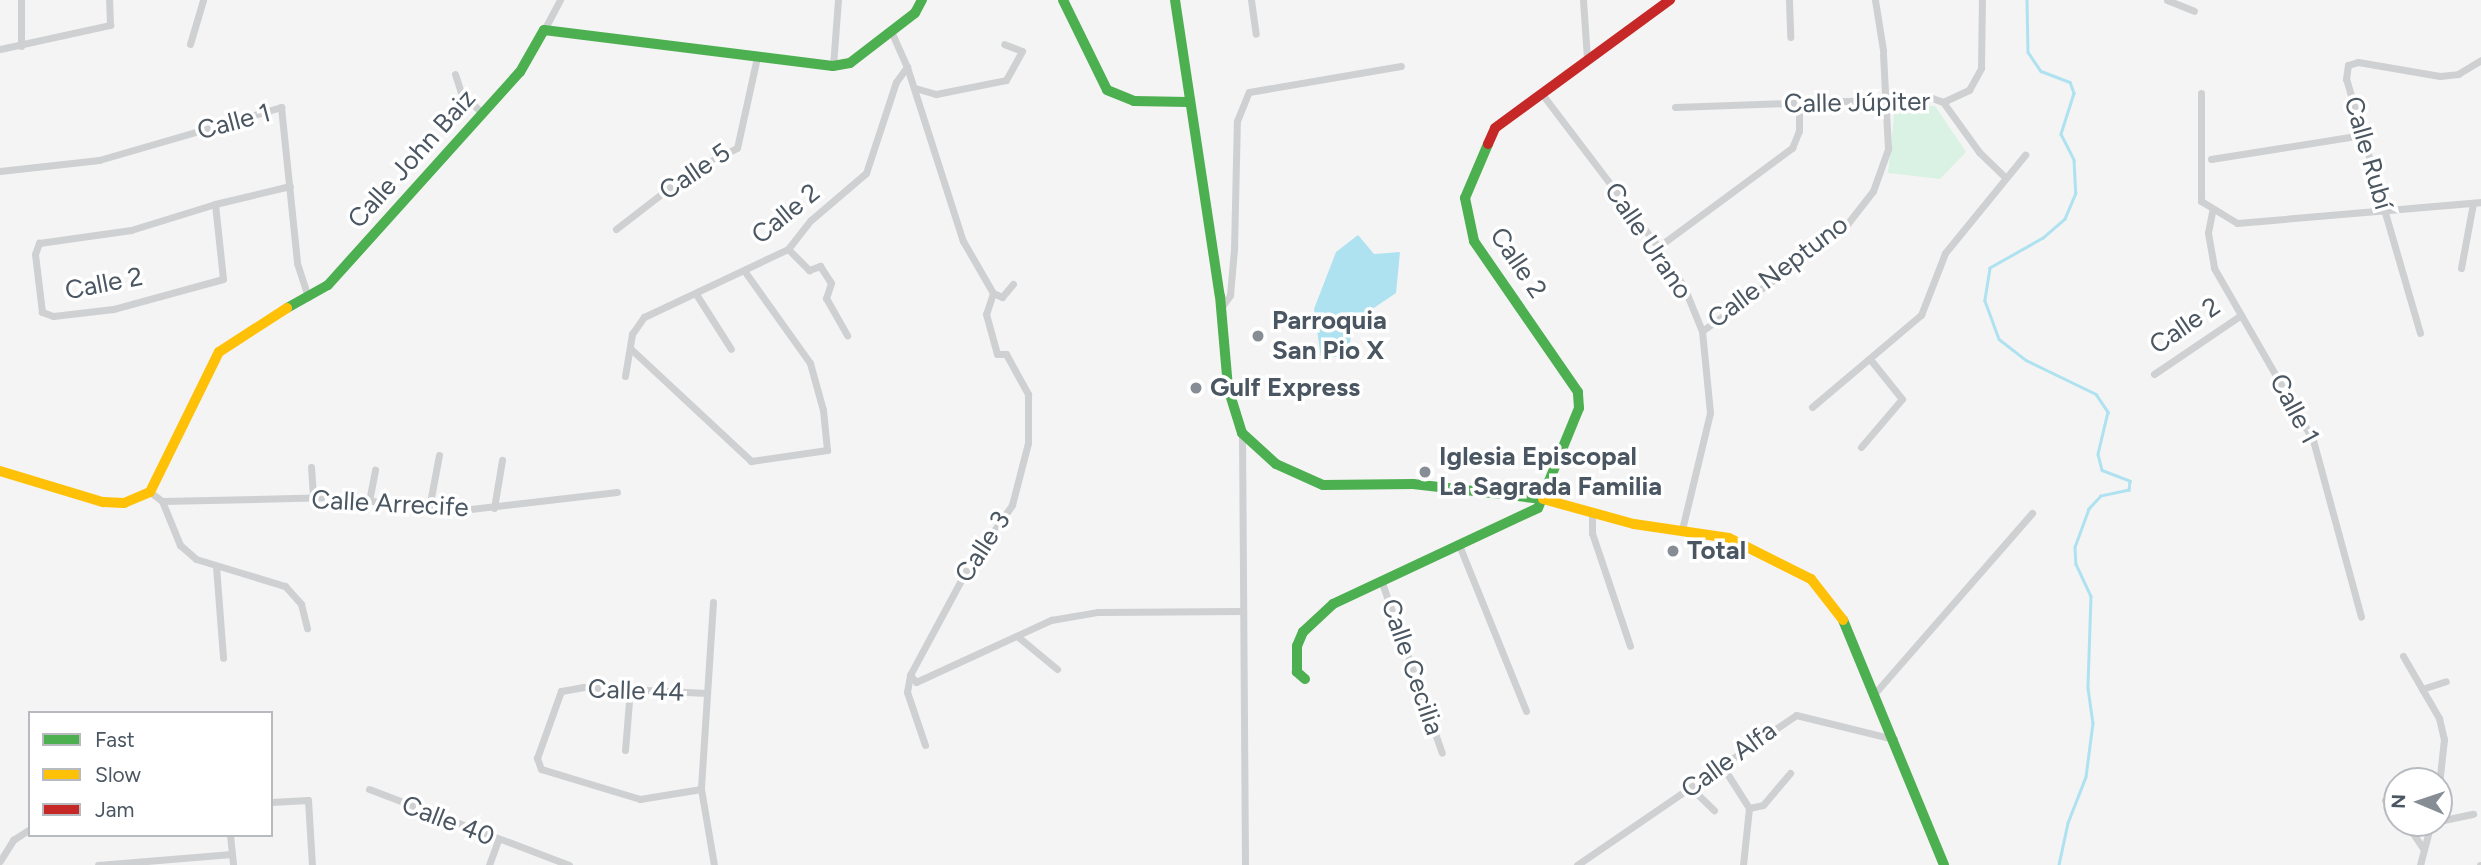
<!DOCTYPE html>
<html>
<head>
<meta charset="utf-8">
<style>
  body { margin:0 }
  #map { position:relative; width:2481px; height:865px; overflow:hidden; background:#f4f4f4; font-family:Figtree,sans-serif }
  div>[style] { position:absolute }
  [style*='--x'] { left:calc(var(--x)*1px); top:calc(var(--y)*1px); width:calc(var(--w)*1px); rotate:calc(var(--a)*1deg) }
  .green>* { inset:0; background:#d9f2e3 }
  .water>* { inset:0; background:#aee2f0 }
  .stream>* { height:2.5px; margin:-1.25px; padding:0 1.25px; transform-origin:1.25px; border-radius:1.25px; background:#aee2f0 }
  .street>* { height:7px; margin:-3.5px; padding:0 3.5px; transform-origin:3.5px; border-radius:3.5px; background:#ced0d2 }
  .fast>* { height:10px; margin:-5px; padding:0 5px; transform-origin:5px; border-radius:5px; background:#4caf50 }
  .slow>* { height:10px; margin:-5px; padding:0 5px; transform-origin:5px; border-radius:5px; background:#ffc107 }
  .jam>* { height:10px; margin:-5px; padding:0 5px; transform-origin:5px; border-radius:5px; background:#c62828 }
  .dots>* { width:19px; height:19px; translate:-50% -50%; box-sizing:border-box; border:4px solid #fff; border-radius:50% }
  span { translate:-50% -50%; white-space:nowrap; text-align:center; line-height:1.15; -webkit-text-stroke:7px #fff; paint-order:stroke }
  .street-label { font-size:26px; color:#4a5661 }
  .poi-label { font-size:26px; color:#4a5661; font-weight:700 }
  .left { translate:0 -50%; text-align:left }
  .legend { position:absolute; left:28px; top:711px; width:245px; height:126px; box-sizing:border-box; background:#fff; border:2px solid #b7bbc0; margin:0; padding:9px 12px; list-style:none; font-size:21px; color:#4a5661 }
  .legend li { display:flex; align-items:center; gap:14px; height:35px }
  .legend b { width:35px; border:2px solid #b7bbc0 }
  .north { position:absolute; left:2383px; top:767px; width:70px; height:70px; box-sizing:border-box; background:#fff; border:2px solid #b7bbc0; border-radius:50%; rotate:272deg; font-size:19px; font-weight:700; line-height:28px; text-align:center; color:#4a5661 }
  .north::after { content:''; display:block; margin:auto; width:24px; height:32px; background:#868d94; clip-path:polygon(50% 0,100% 100%,50% 72%,0 100%) }
</style>
</head>
<body>
<div id="map">
  <div class="green">
    <i style="clip-path:polygon(1895px 106px,1935px 106px,1966px 152px,1940px 179px,1888px 173px)"></i>
  </div>
  <div class="water">
    <i style="clip-path:polygon(1358px 235px,1374px 254px,1400px 252px,1396px 293px,1353px 322px,1348px 356px,1321px 358px,1314px 309px,1336px 252px)"></i>
  </div>
  <div class="stream">
    <i style="--x:2027;--y:0;--w:52;--a:88.9"></i>
    <i style="--x:2028;--y:52;--w:23;--a:56"></i>
    <i style="--x:2041;--y:71;--w:31;--a:21"></i>
    <i style="--x:2070;--y:82;--w:12;--a:70"></i>
    <i style="--x:2074;--y:93;--w:43;--a:107.6"></i>
    <i style="--x:2061;--y:134;--w:29;--a:63"></i>
    <i style="--x:2074;--y:160;--w:33;--a:87"></i>
    <i style="--x:2076;--y:193;--w:28;--a:113"></i>
    <i style="--x:2065;--y:219;--w:29;--a:139"></i>
    <i style="--x:2043;--y:238;--w:61;--a:150.5"></i>
    <i style="--x:1990;--y:268;--w:33;--a:99"></i>
    <i style="--x:1985;--y:301;--w:40;--a:69.8"></i>
    <i style="--x:1999;--y:339;--w:34;--a:38"></i>
    <i style="--x:2026;--y:360;--w:78;--a:25.9"></i>
    <i style="--x:2096;--y:394;--w:22;--a:56"></i>
    <i style="--x:2108;--y:412;--w:43;--a:103.4"></i>
    <i style="--x:2098;--y:454;--w:16;--a:76"></i>
    <i style="--x:2102;--y:470;--w:30;--a:21"></i>
    <i style="--x:2130;--y:481;--w:9;--a:96"></i>
    <i style="--x:2129;--y:490;--w:29;--a:168"></i>
    <i style="--x:2101;--y:496;--w:18;--a:133"></i>
    <i style="--x:2089;--y:509;--w:40;--a:110.2"></i>
    <i style="--x:2075;--y:547;--w:17;--a:87"></i>
    <i style="--x:2076;--y:564;--w:35;--a:65"></i>
    <i style="--x:2091;--y:596;--w:92;--a:91.9"></i>
    <i style="--x:2088;--y:688;--w:35;--a:82"></i>
    <i style="--x:2093;--y:723;--w:54;--a:97.4"></i>
    <i style="--x:2086;--y:777;--w:49;--a:111.4"></i>
    <i style="--x:2068;--y:823;--w:43;--a:102.1"></i>
  </div>
  <div class="street">
    <i style="--x:21;--y:0;--w:46;--a:90"></i>
    <i style="--x:1251;--y:0;--w:34;--a:82"></i>
    <i style="--x:1583;--y:0;--w:59;--a:86.1"></i>
    <i style="--x:1789;--y:0;--w:37;--a:88"></i>
    <i style="--x:1875;--y:0;--w:51;--a:80.9"></i>
    <i style="--x:2167;--y:0;--w:29;--a:22"></i>
    <i style="--x:544;--y:30;--w:34;--a:-62"></i>
    <i style="--x:190;--y:44;--w:46;--a:-73.5"></i>
    <i style="--x:0;--y:49;--w:113;--a:-12.3"></i>
    <i style="--x:110;--y:25;--w:25;--a:-92"></i>
    <i style="--x:833;--y:66;--w:66;--a:-85.7"></i>
    <i style="--x:907;--y:67;--w:183;--a:72.2"></i>
    <i style="--x:963;--y:241;--w:60;--a:60"></i>
    <i style="--x:993;--y:293;--w:22;--a:108"></i>
    <i style="--x:986;--y:314;--w:41;--a:74.6"></i>
    <i style="--x:997;--y:354;--w:9;--a:0"></i>
    <i style="--x:1006;--y:354;--w:46;--a:61.2"></i>
    <i style="--x:1028;--y:394;--w:49;--a:90"></i>
    <i style="--x:1028;--y:443;--w:64;--a:104.5"></i>
    <i style="--x:1012;--y:505;--w:80;--a:124.9"></i>
    <i style="--x:966;--y:571;--w:118;--a:118.3"></i>
    <i style="--x:910;--y:675;--w:17;--a:100"></i>
    <i style="--x:907;--y:692;--w:56;--a:71.2"></i>
    <i style="--x:455;--y:74;--w:19;--a:72"></i>
    <i style="--x:461;--y:92;--w:31;--a:45"></i>
    <i style="--x:915;--y:88;--w:22;--a:16"></i>
    <i style="--x:936;--y:94;--w:71;--a:-11.3"></i>
    <i style="--x:1006;--y:80;--w:33;--a:-61"></i>
    <i style="--x:1022;--y:51;--w:19;--a:-159"></i>
    <i style="--x:2201;--y:93;--w:108;--a:90"></i>
    <i style="--x:2201;--y:201;--w:42;--a:31.4"></i>
    <i style="--x:2237;--y:223;--w:245;--a:-4.9"></i>
    <i style="--x:1542;--y:94;--w:192;--a:52.8"></i>
    <i style="--x:1658;--y:247;--w:48;--a:57"></i>
    <i style="--x:1684;--y:287;--w:48;--a:67.8"></i>
    <i style="--x:1702;--y:331;--w:82;--a:84.4"></i>
    <i style="--x:1710;--y:413;--w:120;--a:103.5"></i>
    <i style="--x:1943;--y:102;--w:29;--a:-25"></i>
    <i style="--x:1969;--y:90;--w:25;--a:-61"></i>
    <i style="--x:1981;--y:68;--w:68;--a:-89.2"></i>
    <i style="--x:1675;--y:107;--w:257;--a:-2"></i>
    <i style="--x:1932;--y:98;--w:12;--a:20"></i>
    <i style="--x:1943;--y:102;--w:62;--a:54.2"></i>
    <i style="--x:1979;--y:152;--w:33;--a:44"></i>
    <i style="--x:2211;--y:159;--w:153;--a:-9"></i>
    <i style="--x:0;--y:171;--w:100;--a:-6.3"></i>
    <i style="--x:99;--y:160;--w:190;--a:-16.2"></i>
    <i style="--x:281;--y:107;--w:157;--a:84.1"></i>
    <i style="--x:297;--y:263;--w:36;--a:72"></i>
    <i style="--x:215;--y:204;--w:75;--a:83.9"></i>
    <i style="--x:223;--y:279;--w:114;--a:164.7"></i>
    <i style="--x:113;--y:309;--w:60;--a:173.3"></i>
    <i style="--x:53;--y:316;--w:12;--a:-160"></i>
    <i style="--x:42;--y:312;--w:58;--a:-96.9"></i>
    <i style="--x:35;--y:254;--w:12;--a:-70"></i>
    <i style="--x:39;--y:243;--w:93;--a:-8"></i>
    <i style="--x:131;--y:230;--w:88;--a:-17.2"></i>
    <i style="--x:215;--y:204;--w:77;--a:-13.5"></i>
    <i style="--x:2212;--y:212;--w:21;--a:101"></i>
    <i style="--x:2208;--y:233;--w:36;--a:80"></i>
    <i style="--x:2214;--y:268;--w:198;--a:60.1"></i>
    <i style="--x:2313;--y:440;--w:183;--a:74.8"></i>
    <i style="--x:616;--y:229;--w:95;--a:-37.7"></i>
    <i style="--x:691;--y:171;--w:51;--a:-26.6"></i>
    <i style="--x:737;--y:148;--w:93;--a:-77.6"></i>
    <i style="--x:1658;--y:247;--w:167;--a:-36.5"></i>
    <i style="--x:1792;--y:148;--w:18;--a:-68"></i>
    <i style="--x:1799;--y:131;--w:29;--a:-90"></i>
    <i style="--x:788;--y:249;--w:30;--a:45"></i>
    <i style="--x:809;--y:270;--w:12;--a:-20"></i>
    <i style="--x:820;--y:266;--w:20;--a:57"></i>
    <i style="--x:831;--y:283;--w:16;--a:108"></i>
    <i style="--x:826;--y:298;--w:43;--a:60.4"></i>
    <i style="--x:2461;--y:268;--w:66;--a:-79.5"></i>
    <i style="--x:993;--y:293;--w:10;--a:24"></i>
    <i style="--x:1002;--y:297;--w:17;--a:-50"></i>
    <i style="--x:696;--y:294;--w:65;--a:57.5"></i>
    <i style="--x:1221;--y:308;--w:16;--a:-55"></i>
    <i style="--x:1230;--y:295;--w:46;--a:-85"></i>
    <i style="--x:1234;--y:249;--w:128;--a:-88.7"></i>
    <i style="--x:1237;--y:121;--w:31;--a:-68"></i>
    <i style="--x:1249;--y:92;--w:154;--a:-9.7"></i>
    <i style="--x:1702;--y:331;--w:171;--a:-35.5"></i>
    <i style="--x:1841;--y:232;--w:52;--a:-52"></i>
    <i style="--x:1873;--y:191;--w:45;--a:-70.3"></i>
    <i style="--x:1888;--y:149;--w:95;--a:-93"></i>
    <i style="--x:2420;--y:333;--w:265;--a:-106.2"></i>
    <i style="--x:2346;--y:79;--w:14;--a:-82"></i>
    <i style="--x:2348;--y:65;--w:10;--a:-17"></i>
    <i style="--x:2358;--y:62;--w:83;--a:9.7"></i>
    <i style="--x:2440;--y:76;--w:18;--a:-6"></i>
    <i style="--x:2458;--y:74;--w:27;--a:-31"></i>
    <i style="--x:632;--y:350;--w:163;--a:43"></i>
    <i style="--x:751;--y:461;--w:77;--a:-8.2"></i>
    <i style="--x:827;--y:450;--w:40;--a:-95.7"></i>
    <i style="--x:823;--y:410;--w:49;--a:-105.5"></i>
    <i style="--x:810;--y:363;--w:112;--a:-125.5"></i>
    <i style="--x:2154;--y:374;--w:105;--a:-34.1"></i>
    <i style="--x:625;--y:376;--w:43;--a:-80.5"></i>
    <i style="--x:632;--y:334;--w:21;--a:-55"></i>
    <i style="--x:644;--y:317;--w:159;--a:-25.3"></i>
    <i style="--x:788;--y:249;--w:37;--a:-52"></i>
    <i style="--x:811;--y:220;--w:72;--a:-40.5"></i>
    <i style="--x:866;--y:173;--w:96;--a:-71.8"></i>
    <i style="--x:896;--y:82;--w:19;--a:-54"></i>
    <i style="--x:907;--y:67;--w:39;--a:-114"></i>
    <i style="--x:1812;--y:407;--w:143;--a:-40.2"></i>
    <i style="--x:1921;--y:315;--w:66;--a:-68.8"></i>
    <i style="--x:1945;--y:253;--w:127;--a:-50.8"></i>
    <i style="--x:1242;--y:433;--w:432;--a:89.6"></i>
    <i style="--x:1861;--y:447;--w:63;--a:-49.5"></i>
    <i style="--x:1902;--y:399;--w:51;--a:-128.7"></i>
    <i style="--x:311;--y:467;--w:31;--a:86"></i>
    <i style="--x:150;--y:492;--w:15;--a:37"></i>
    <i style="--x:162;--y:501;--w:48;--a:67.8"></i>
    <i style="--x:180;--y:545;--w:21;--a:41"></i>
    <i style="--x:196;--y:559;--w:93;--a:16.9"></i>
    <i style="--x:285;--y:586;--w:24;--a:48"></i>
    <i style="--x:301;--y:604;--w:25;--a:76"></i>
    <i style="--x:162;--y:501;--w:171;--a:-1.3"></i>
    <i style="--x:333;--y:497;--w:130;--a:5.8"></i>
    <i style="--x:462;--y:510;--w:156;--a:-6.6"></i>
    <i style="--x:369;--y:501;--w:32;--a:-79"></i>
    <i style="--x:429;--y:508;--w:54;--a:-79.3"></i>
    <i style="--x:494;--y:508;--w:49;--a:-80.5"></i>
    <i style="--x:1592;--y:515;--w:18;--a:90"></i>
    <i style="--x:1592;--y:533;--w:119;--a:71.4"></i>
    <i style="--x:1459;--y:545;--w:179;--a:68"></i>
    <i style="--x:216;--y:566;--w:92;--a:85.6"></i>
    <i style="--x:1381;--y:580;--w:183;--a:70.6"></i>
    <i style="--x:713;--y:602;--w:187;--a:93.7"></i>
    <i style="--x:701;--y:789;--w:77;--a:80.3"></i>
    <i style="--x:1017;--y:636;--w:52;--a:39.5"></i>
    <i style="--x:2403;--y:656;--w:72;--a:59.9"></i>
    <i style="--x:2439;--y:718;--w:22;--a:77"></i>
    <i style="--x:2444;--y:739;--w:46;--a:96.2"></i>
    <i style="--x:910;--y:675;--w:9;--a:49"></i>
    <i style="--x:916;--y:682;--w:149;--a:-24.7"></i>
    <i style="--x:1051;--y:620;--w:48;--a:-9.7"></i>
    <i style="--x:1098;--y:612;--w:145;--a:-0.4"></i>
    <i style="--x:2422;--y:689;--w:25;--a:-18"></i>
    <i style="--x:1875;--y:693;--w:239;--a:-48.9"></i>
    <i style="--x:625;--y:750;--w:61;--a:-85.3"></i>
    <i style="--x:1723;--y:767;--w:49;--a:57.6"></i>
    <i style="--x:1749;--y:808;--w:57;--a:96"></i>
    <i style="--x:1691;--y:788;--w:32;--a:44"></i>
    <i style="--x:369;--y:789;--w:214;--a:20.8"></i>
    <i style="--x:701;--y:789;--w:62;--a:170.7"></i>
    <i style="--x:640;--y:799;--w:103;--a:-163.1"></i>
    <i style="--x:541;--y:769;--w:12;--a:-110"></i>
    <i style="--x:537;--y:758;--w:71;--a:-70.3"></i>
    <i style="--x:561;--y:691;--w:22;--a:-10"></i>
    <i style="--x:583;--y:687;--w:124;--a:2.8"></i>
    <i style="--x:2385;--y:800;--w:18;--a:47"></i>
    <i style="--x:271;--y:802;--w:37;--a:-3"></i>
    <i style="--x:308;--y:800;--w:65;--a:86.5"></i>
    <i style="--x:1749;--y:808;--w:14;--a:-12"></i>
    <i style="--x:1763;--y:805;--w:42;--a:-49.8"></i>
    <i style="--x:2439;--y:821;--w:35;--a:-12"></i>
    <i style="--x:2406;--y:823;--w:30;--a:56"></i>
    <i style="--x:230;--y:835;--w:30;--a:84"></i>
    <i style="--x:0;--y:861;--w:25;--a:-58"></i>
    <i style="--x:13;--y:840;--w:20;--a:-33"></i>
    <i style="--x:98;--y:865;--w:134;--a:-4.7"></i>
    <i style="--x:489;--y:865;--w:27;--a:-70"></i>
    <i style="--x:1577;--y:865;--w:265;--a:-34.4"></i>
    <i style="--x:1796;--y:715;--w:101;--a:13.8"></i>
    <i style="--x:2420;--y:865;--w:43;--a:-75.3"></i>
    <i style="--x:2480;--y:865;--w:1;--a:0"></i>
  </div>
  <div class="fast">
    <i style="--x:1063;--y:0;--w:100;--a:63.9"></i>
    <i style="--x:1107;--y:90;--w:29;--a:22"></i>
    <i style="--x:1134;--y:101;--w:54;--a:1.1"></i>
    <i style="--x:1175;--y:0;--w:299;--a:81.4"></i>
    <i style="--x:1220;--y:296;--w:92;--a:85"></i>
    <i style="--x:1228;--y:388;--w:47;--a:72.7"></i>
    <i style="--x:1242;--y:433;--w:46;--a:42.4"></i>
    <i style="--x:1276;--y:464;--w:51;--a:24.1"></i>
    <i style="--x:1323;--y:485;--w:90;--a:-0.6"></i>
    <i style="--x:1413;--y:484;--w:131;--a:6.6"></i>
    <i style="--x:287;--y:308;--w:47;--a:-29.3"></i>
    <i style="--x:328;--y:285;--w:287;--a:-48"></i>
    <i style="--x:520;--y:72;--w:48;--a:-60.3"></i>
    <i style="--x:544;--y:30;--w:291;--a:7.1"></i>
    <i style="--x:833;--y:66;--w:17;--a:-10"></i>
    <i style="--x:850;--y:63;--w:82;--a:-37.6"></i>
    <i style="--x:915;--y:13;--w:15;--a:-62"></i>
    <i style="--x:1843;--y:620;--w:265;--a:67.6"></i>
    <i style="--x:1305;--y:679;--w:11;--a:-139"></i>
    <i style="--x:1297;--y:672;--w:26;--a:-90"></i>
    <i style="--x:1297;--y:646;--w:15;--a:-67"></i>
    <i style="--x:1303;--y:632;--w:41;--a:-43"></i>
    <i style="--x:1333;--y:604;--w:226;--a:-25.1"></i>
    <i style="--x:1538;--y:508;--w:108;--a:-67.7"></i>
    <i style="--x:1579;--y:408;--w:16;--a:-94"></i>
    <i style="--x:1578;--y:392;--w:183;--a:-124.6"></i>
    <i style="--x:1474;--y:241;--w:44;--a:-101.8"></i>
    <i style="--x:1465;--y:198;--w:59;--a:-66.9"></i>
  </div>
  <div class="slow">
    <i style="--x:0;--y:471;--w:108;--a:16.8"></i>
    <i style="--x:103;--y:502;--w:21;--a:3"></i>
    <i style="--x:124;--y:503;--w:28;--a:-23"></i>
    <i style="--x:150;--y:492;--w:156;--a:-63.8"></i>
    <i style="--x:219;--y:352;--w:81;--a:-32.9"></i>
    <i style="--x:1543;--y:499;--w:94;--a:15.4"></i>
    <i style="--x:1634;--y:524;--w:96;--a:8.4"></i>
    <i style="--x:1729;--y:538;--w:92;--a:26.6"></i>
    <i style="--x:1811;--y:579;--w:52;--a:52"></i>
  </div>
  <div class="jam">
    <i style="--x:1488;--y:144;--w:17;--a:-66"></i>
    <i style="--x:1495;--y:128;--w:217;--a:-36.2"></i>
  </div>
  <div class="dots">
    <i style="left:1258px;top:336px;background:#868d94"></i>
    <i style="left:1196px;top:388px;background:#868d94"></i>
    <i style="left:1425px;top:472px;background:#868d94"></i>
    <i style="left:1673px;top:551px;background:#868d94"></i>
  </div>
  <div class="street-label">
    <span style="left:1857px;top:103px;rotate:-1deg">Calle Júpiter</span>
    <span style="left:234px;top:122px;rotate:-15deg">Calle 1</span>
    <span style="left:2368px;top:153px;rotate:74deg">Calle Rubí</span>
    <span style="left:412px;top:159px;rotate:-48deg">Calle John Baiz</span>
    <span style="left:695px;top:172px;rotate:-34deg">Calle 5</span>
    <span style="left:786px;top:214px;rotate:-39deg">Calle 2</span>
    <span style="left:1648px;top:241px;rotate:56deg">Calle Urano</span>
    <span style="left:1518px;top:263px;rotate:56deg">Calle 2</span>
    <span style="left:1778px;top:272px;rotate:-37deg">Calle Neptuno</span>
    <span style="left:104px;top:284px;rotate:-11deg">Calle 2</span>
    <span style="left:2185px;top:326px;rotate:-34deg">Calle 2</span>
    <span style="left:2294px;top:409px;rotate:62deg">Calle 1</span>
    <span style="left:390px;top:504px;rotate:3deg">Calle Arrecife</span>
    <span style="left:983px;top:547px;rotate:-57deg">Calle 3</span>
    <span style="left:1412px;top:667px;rotate:71deg">Calle Cecilia</span>
    <span style="left:636px;top:691px;rotate:2deg">Calle 44</span>
    <span style="left:1729px;top:760px;rotate:-36deg">Calle Alfa</span>
    <span style="left:448px;top:821px;rotate:21deg">Calle 40</span>
  </div>
  <div class="poi-label">
    <span class="left" style="left:1272px;top:336px">Parroquia<br>San Pio X</span>
    <span class="left" style="left:1210px;top:388px">Gulf Express</span>
    <span class="left" style="left:1439px;top:472px">Iglesia Episcopal<br>La Sagrada Familia</span>
    <span class="left" style="left:1687px;top:551px">Total</span>
  </div>
  <ul class="legend">
  <li><b style="height:9px;background:#4caf50"></b>Fast</li>
  <li><b style="height:9px;background:#ffc107"></b>Slow</li>
  <li><b style="height:9px;background:#c62828"></b>Jam</li>
  </ul>
  <div class="north">N</div>
</div>
</body>
</html>
